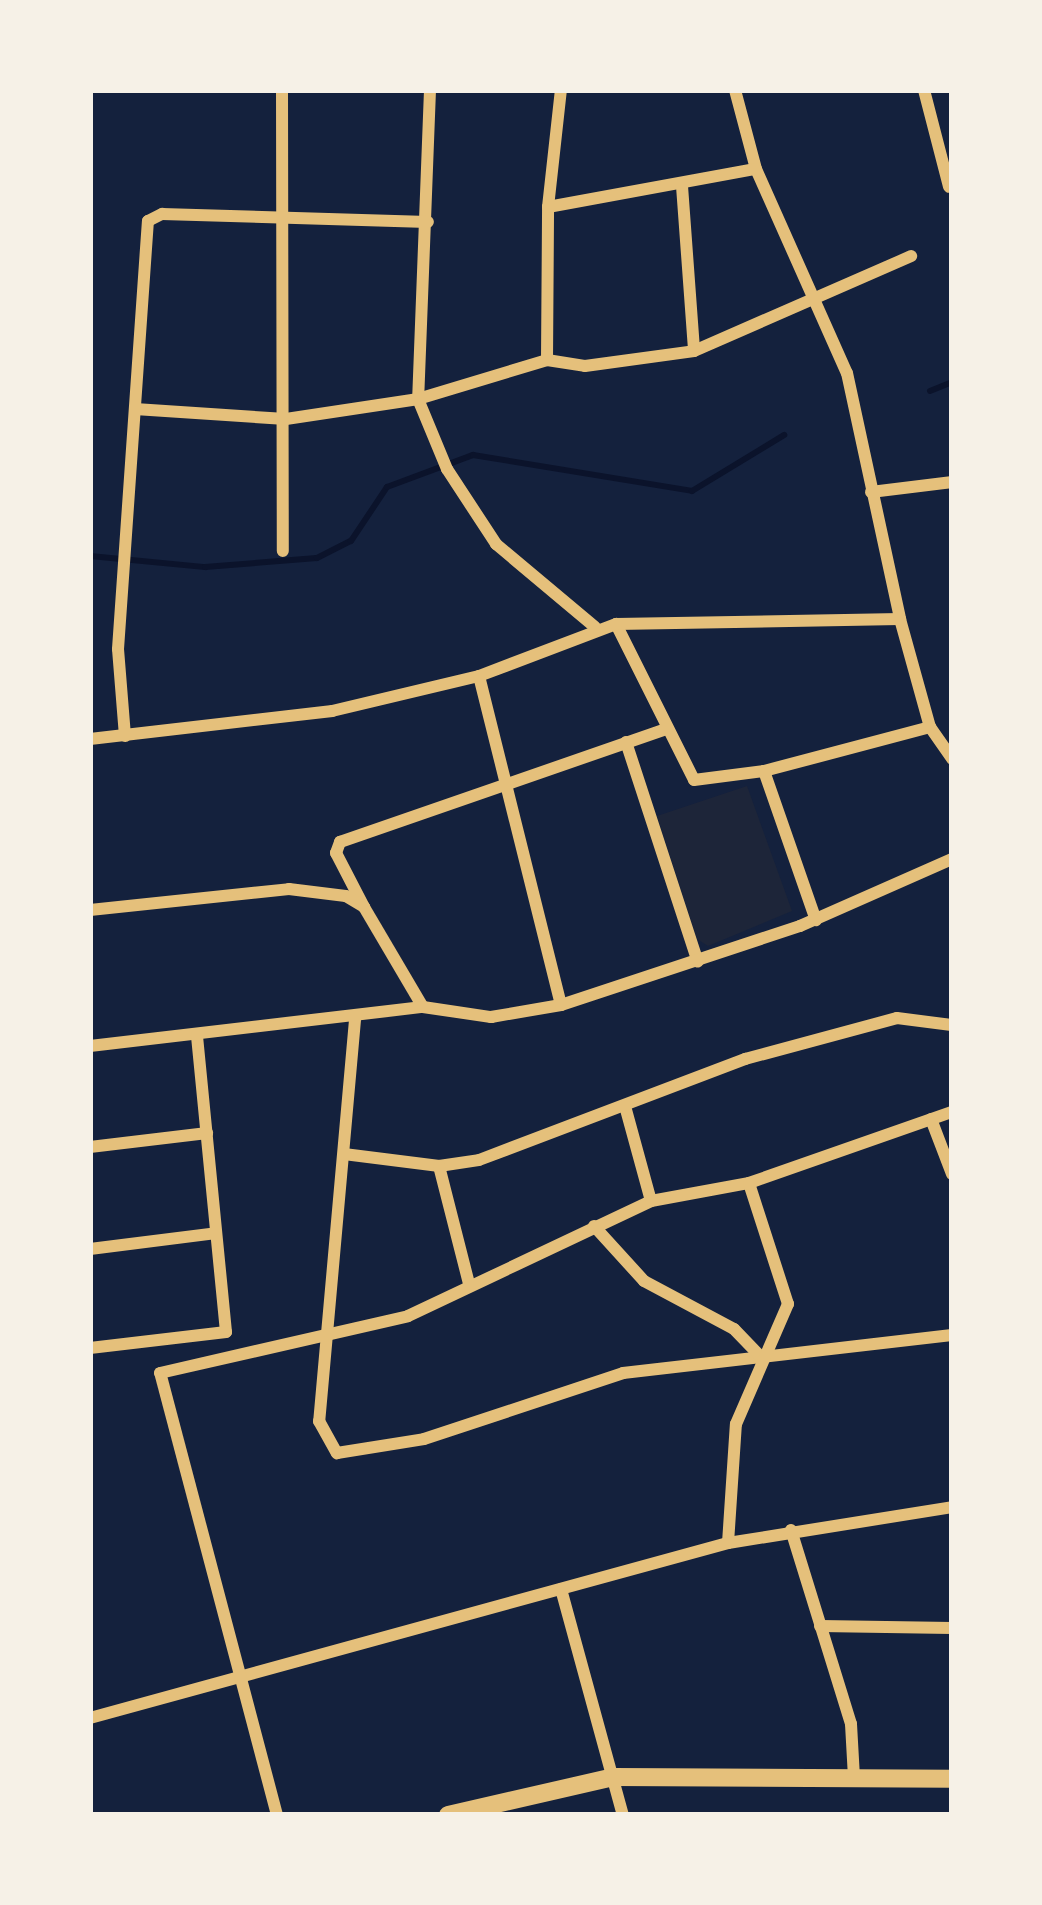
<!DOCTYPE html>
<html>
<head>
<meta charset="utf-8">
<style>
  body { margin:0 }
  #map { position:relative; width:1042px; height:1905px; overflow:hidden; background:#14213d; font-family:Raleway,sans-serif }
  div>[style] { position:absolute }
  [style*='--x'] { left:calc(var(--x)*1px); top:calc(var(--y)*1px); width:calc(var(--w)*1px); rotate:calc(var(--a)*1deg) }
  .green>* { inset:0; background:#1d2539 }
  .stream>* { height:6px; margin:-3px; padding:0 3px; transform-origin:3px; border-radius:3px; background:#0b132b }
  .minor>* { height:12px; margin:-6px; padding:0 6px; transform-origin:6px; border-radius:6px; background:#e5c07b }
  .secondary>* { height:18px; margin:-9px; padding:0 9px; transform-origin:9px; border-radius:9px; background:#e5c07b }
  span { translate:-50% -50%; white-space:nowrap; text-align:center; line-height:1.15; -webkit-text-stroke:9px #f6f1e7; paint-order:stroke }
  .frame { position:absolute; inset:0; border:93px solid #f6f1e7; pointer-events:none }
</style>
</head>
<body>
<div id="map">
  <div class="green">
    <i style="clip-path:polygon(747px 786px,792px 911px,708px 946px,697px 939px,657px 816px)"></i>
  </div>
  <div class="stream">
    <i style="--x:930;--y:391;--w:24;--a:-22"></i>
    <i style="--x:90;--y:556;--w:116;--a:5.5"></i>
    <i style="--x:205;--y:567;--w:112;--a:-4.6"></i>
    <i style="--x:317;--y:558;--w:38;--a:-27"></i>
    <i style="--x:351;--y:541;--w:65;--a:-56.3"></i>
    <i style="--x:387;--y:487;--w:92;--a:-20.4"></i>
    <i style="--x:473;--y:455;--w:222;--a:9.3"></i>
    <i style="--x:692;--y:491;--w:108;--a:-31.3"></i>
  </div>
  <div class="minor">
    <i style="--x:282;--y:90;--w:461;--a:89.9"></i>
    <i style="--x:430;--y:90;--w:309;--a:92.2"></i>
    <i style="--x:418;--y:399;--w:76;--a:67.5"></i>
    <i style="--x:447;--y:469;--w:90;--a:56.8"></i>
    <i style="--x:496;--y:544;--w:129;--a:40"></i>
    <i style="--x:735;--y:90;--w:82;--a:75.1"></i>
    <i style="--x:756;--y:169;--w:223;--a:66"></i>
    <i style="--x:847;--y:373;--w:252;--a:77.8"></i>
    <i style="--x:900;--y:619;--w:112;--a:74.5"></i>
    <i style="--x:930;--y:727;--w:39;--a:55"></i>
    <i style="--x:924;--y:90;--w:100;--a:75.5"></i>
    <i style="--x:682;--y:186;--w:165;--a:85.8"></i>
    <i style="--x:548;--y:207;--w:211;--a:-10.4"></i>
    <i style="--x:547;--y:360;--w:153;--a:-89.6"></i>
    <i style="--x:548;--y:207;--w:118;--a:-83.7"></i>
    <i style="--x:135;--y:409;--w:151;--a:3.8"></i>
    <i style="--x:286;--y:419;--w:134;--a:-8.6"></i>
    <i style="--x:418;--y:399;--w:135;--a:-16.8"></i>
    <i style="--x:547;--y:360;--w:38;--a:9"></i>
    <i style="--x:585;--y:366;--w:110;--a:-7.8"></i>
    <i style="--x:694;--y:351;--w:237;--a:-23.6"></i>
    <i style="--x:871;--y:492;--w:82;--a:-7"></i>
    <i style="--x:616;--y:624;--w:174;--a:63.4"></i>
    <i style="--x:694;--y:780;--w:71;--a:-7.3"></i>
    <i style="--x:764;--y:771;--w:172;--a:-14.8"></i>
    <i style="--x:479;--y:676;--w:339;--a:76"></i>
    <i style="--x:125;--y:736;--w:87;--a:-94.6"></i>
    <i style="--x:118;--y:649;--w:429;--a:-86"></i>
    <i style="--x:148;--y:221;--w:16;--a:-27"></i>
    <i style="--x:162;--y:214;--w:266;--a:1.7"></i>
    <i style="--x:90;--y:739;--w:244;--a:-6.6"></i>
    <i style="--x:332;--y:711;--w:151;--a:-13.4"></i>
    <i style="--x:479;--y:676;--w:147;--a:-20.8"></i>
    <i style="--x:616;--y:624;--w:284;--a:-1"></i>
    <i style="--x:626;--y:742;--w:231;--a:71.9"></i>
    <i style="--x:764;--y:771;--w:158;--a:70.8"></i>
    <i style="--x:364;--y:907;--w:61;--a:-117.4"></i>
    <i style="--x:336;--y:853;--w:12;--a:-70"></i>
    <i style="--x:340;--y:842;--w:346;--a:-19.1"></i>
    <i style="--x:90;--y:910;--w:200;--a:-6"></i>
    <i style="--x:289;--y:889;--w:57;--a:7"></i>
    <i style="--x:346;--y:896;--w:21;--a:31"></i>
    <i style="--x:364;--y:907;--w:116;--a:59.5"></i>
    <i style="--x:355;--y:1020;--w:403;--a:95.1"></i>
    <i style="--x:319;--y:1421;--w:37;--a:61"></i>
    <i style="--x:337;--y:1453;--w:88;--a:-9.1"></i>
    <i style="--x:424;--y:1439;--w:210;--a:-18.3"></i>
    <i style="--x:623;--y:1373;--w:331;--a:-6.6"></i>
    <i style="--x:90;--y:1046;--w:335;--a:-6.7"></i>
    <i style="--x:423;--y:1007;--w:69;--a:8.4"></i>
    <i style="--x:491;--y:1017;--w:71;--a:-9.7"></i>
    <i style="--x:561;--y:1005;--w:252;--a:-18.3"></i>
    <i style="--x:800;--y:926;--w:166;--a:-23.8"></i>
    <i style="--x:625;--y:1106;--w:98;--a:74.7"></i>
    <i style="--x:931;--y:1119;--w:59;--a:69.1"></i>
    <i style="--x:90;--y:1147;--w:118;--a:-6.8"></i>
    <i style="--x:344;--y:1154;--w:96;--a:7.2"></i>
    <i style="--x:439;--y:1166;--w:40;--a:-8.5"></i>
    <i style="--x:479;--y:1160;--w:285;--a:-20.8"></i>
    <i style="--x:745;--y:1059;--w:157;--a:-15.1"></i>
    <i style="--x:897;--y:1018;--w:55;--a:7.3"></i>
    <i style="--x:439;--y:1166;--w:122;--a:75.7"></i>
    <i style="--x:594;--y:1226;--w:74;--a:47.7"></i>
    <i style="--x:644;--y:1281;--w:102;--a:28.1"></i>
    <i style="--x:734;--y:1329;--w:40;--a:46"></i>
    <i style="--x:90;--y:1249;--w:127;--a:-7.2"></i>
    <i style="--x:90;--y:1348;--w:137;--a:-6.7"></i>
    <i style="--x:226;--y:1332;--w:298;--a:-95.6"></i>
    <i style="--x:791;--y:1530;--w:203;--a:72.8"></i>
    <i style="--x:851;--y:1724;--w:54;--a:86.8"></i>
    <i style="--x:728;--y:1543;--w:119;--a:-86.2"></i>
    <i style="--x:736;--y:1424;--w:131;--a:-66.6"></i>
    <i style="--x:788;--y:1304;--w:127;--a:-107.9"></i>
    <i style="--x:561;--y:1589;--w:234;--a:74.7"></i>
    <i style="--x:820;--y:1626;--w:132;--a:0.9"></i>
    <i style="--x:90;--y:1718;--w:662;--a:-15.34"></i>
    <i style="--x:728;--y:1543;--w:227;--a:-9.1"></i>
    <i style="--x:277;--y:1815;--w:457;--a:-104.8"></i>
    <i style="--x:160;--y:1373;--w:254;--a:-12.9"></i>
    <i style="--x:408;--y:1316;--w:269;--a:-25.3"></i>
    <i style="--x:651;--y:1201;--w:100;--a:-10.4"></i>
    <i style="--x:749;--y:1183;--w:215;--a:-19.3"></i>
  </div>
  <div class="secondary">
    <i style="--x:448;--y:1815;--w:170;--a:-12.9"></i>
    <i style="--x:614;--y:1777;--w:338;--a:0.3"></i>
  </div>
  <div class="frame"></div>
</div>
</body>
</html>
